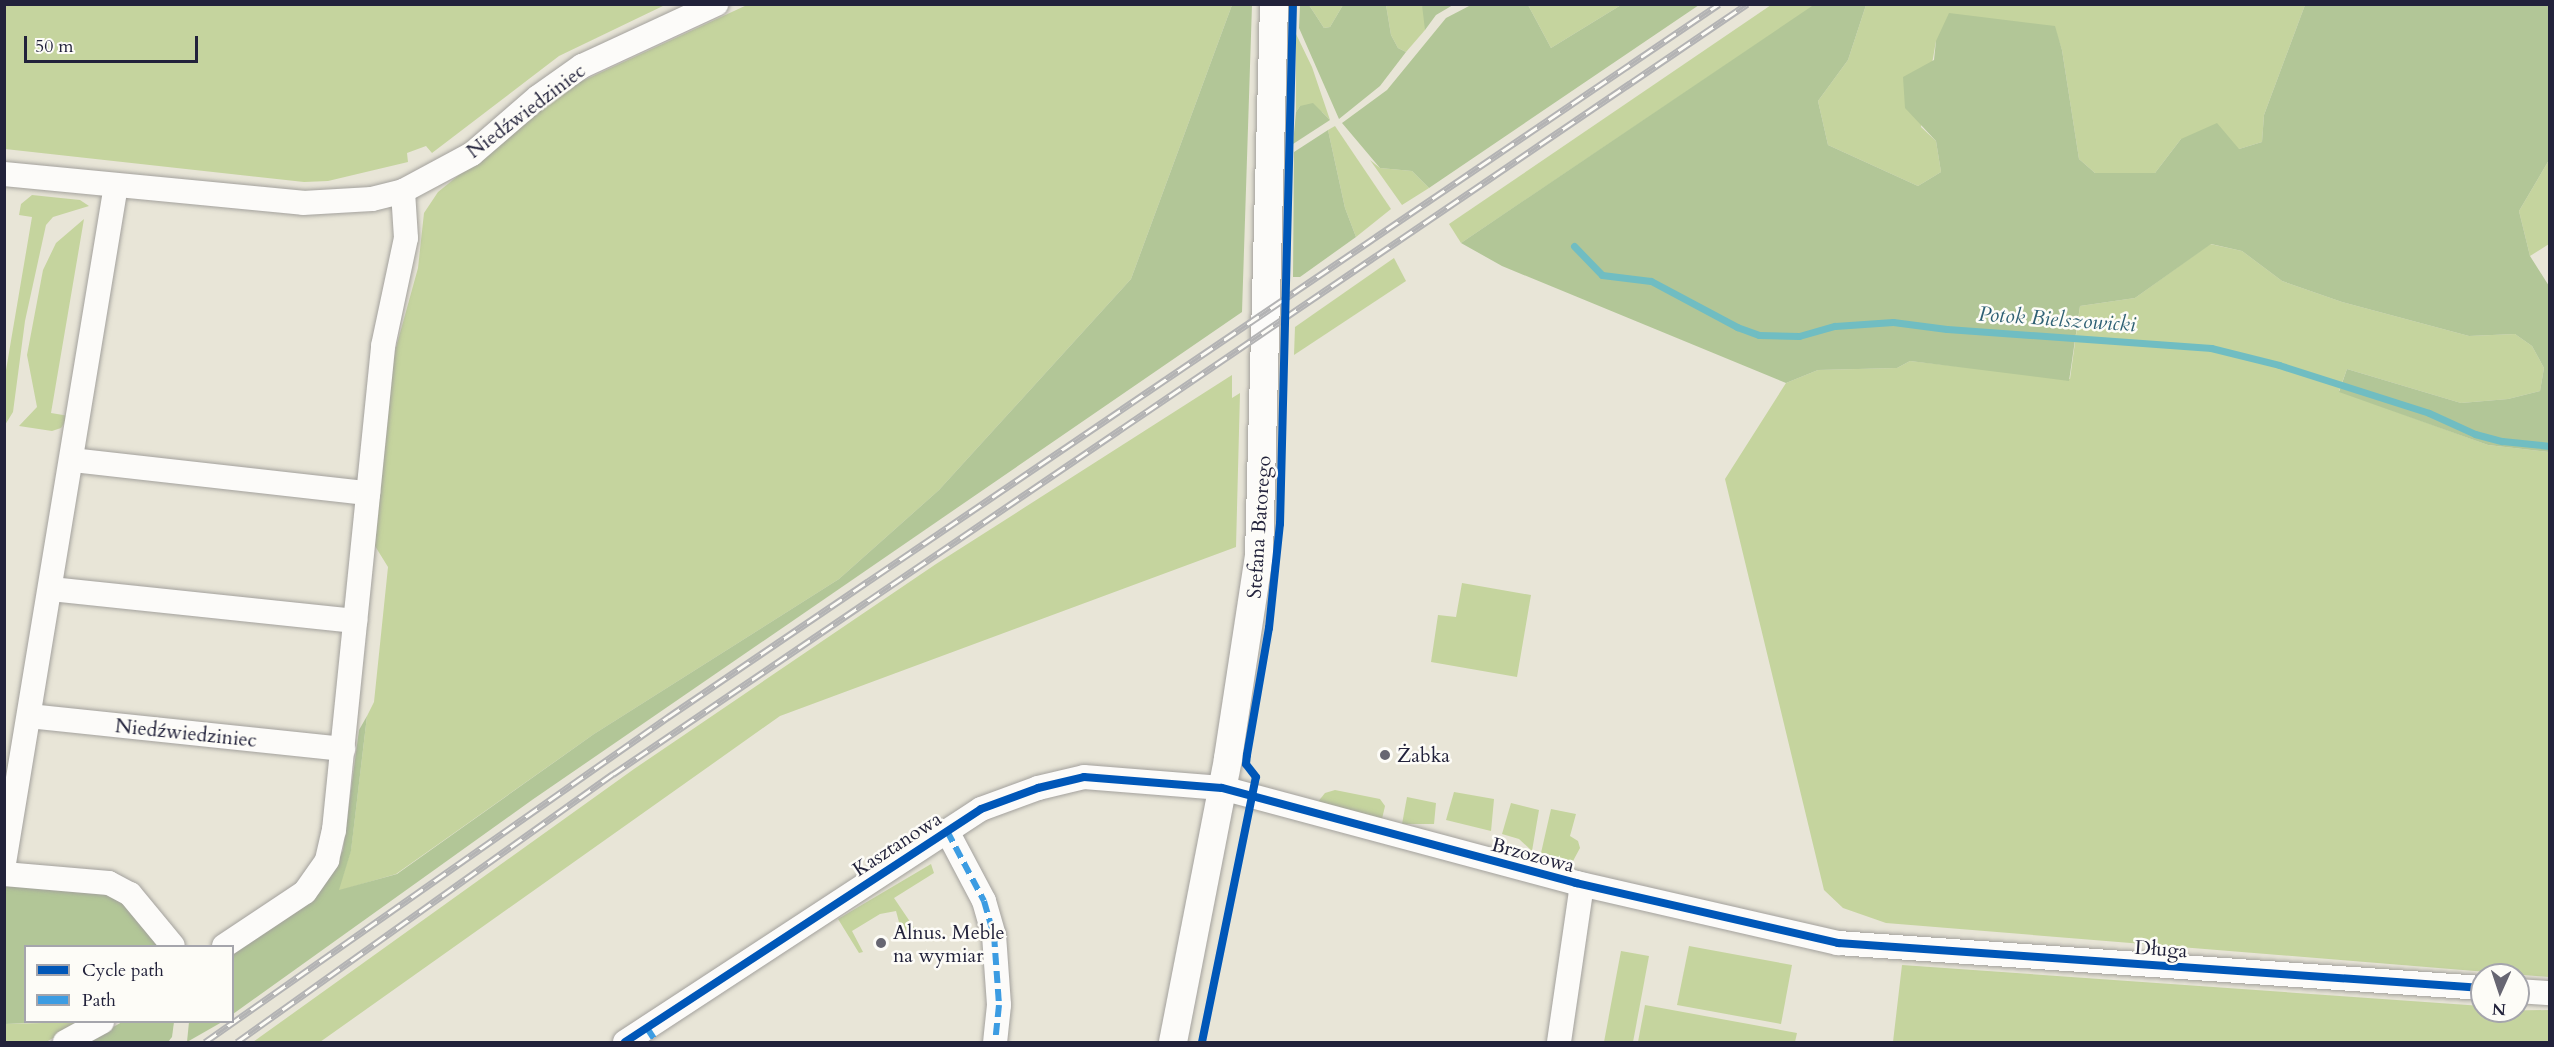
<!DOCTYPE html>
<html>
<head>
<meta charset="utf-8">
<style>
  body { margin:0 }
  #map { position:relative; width:2554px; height:1047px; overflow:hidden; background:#e8e5d7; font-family:Cardo,serif }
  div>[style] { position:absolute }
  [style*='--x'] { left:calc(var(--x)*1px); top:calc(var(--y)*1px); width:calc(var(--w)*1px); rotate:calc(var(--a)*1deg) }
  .green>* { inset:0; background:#c5d49e }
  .forest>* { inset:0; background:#b2c697 }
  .stream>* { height:7px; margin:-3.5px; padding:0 3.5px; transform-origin:3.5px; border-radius:3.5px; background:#70bdc2 }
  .roads { filter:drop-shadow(0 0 2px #a3a19d) drop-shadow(0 0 2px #a3a19d) }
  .minor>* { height:24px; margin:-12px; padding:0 12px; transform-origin:12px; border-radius:12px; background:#fcfbf9 }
  .tertiary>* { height:28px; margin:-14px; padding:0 14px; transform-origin:14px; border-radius:14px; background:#fcfbf9 }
  .rail>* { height:7px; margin-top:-3.5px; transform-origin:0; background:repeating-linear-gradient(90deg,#fdfcf7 0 14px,#b3b3b4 0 28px); box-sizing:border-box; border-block:2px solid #b3b3b4 }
  .quiet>* { height:6px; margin-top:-3px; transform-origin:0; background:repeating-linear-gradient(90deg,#3c9ce2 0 12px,transparent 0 18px) }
  .cycleway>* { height:8px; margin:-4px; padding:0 4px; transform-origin:4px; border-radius:4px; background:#0057b8 }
  .dots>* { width:16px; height:16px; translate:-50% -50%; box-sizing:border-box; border:3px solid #fdfcf7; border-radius:50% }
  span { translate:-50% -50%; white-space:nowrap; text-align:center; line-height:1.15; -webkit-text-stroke:5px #fdfcf7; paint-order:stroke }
  .street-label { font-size:20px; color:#22223b }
  .poi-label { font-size:20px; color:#22223b }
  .left { translate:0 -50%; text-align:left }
  .water-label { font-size:21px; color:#2e6074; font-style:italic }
  .frame { position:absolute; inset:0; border:6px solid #22223b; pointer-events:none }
  .legend { position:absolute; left:24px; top:945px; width:210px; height:78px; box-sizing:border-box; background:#fdfcf7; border:2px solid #a5a5ac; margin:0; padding:8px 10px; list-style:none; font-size:18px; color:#22223b }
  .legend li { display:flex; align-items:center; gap:12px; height:30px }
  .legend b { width:30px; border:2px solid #a5a5ac }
  .north { position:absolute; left:2470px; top:963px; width:60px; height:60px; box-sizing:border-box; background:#fdfcf7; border:2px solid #a5a5ac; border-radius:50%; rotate:183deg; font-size:16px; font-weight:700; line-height:24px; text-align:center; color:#22223b }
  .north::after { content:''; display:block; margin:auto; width:21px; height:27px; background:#676672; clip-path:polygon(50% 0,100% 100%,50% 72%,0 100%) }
  .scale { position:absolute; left:24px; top:36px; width:174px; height:27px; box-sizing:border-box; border:3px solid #22223b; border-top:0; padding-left:8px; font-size:18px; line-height:21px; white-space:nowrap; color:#22223b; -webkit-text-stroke:4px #fdfcf7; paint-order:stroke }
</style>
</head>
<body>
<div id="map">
  <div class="green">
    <i style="clip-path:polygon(5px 4px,665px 4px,665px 5px,559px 56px,432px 153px,426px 146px,407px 153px,408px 162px,328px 181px,304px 182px,5px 149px)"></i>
    <i style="clip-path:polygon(747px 5px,1232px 5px,1131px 279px,939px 490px,839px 579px,594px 734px,396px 874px,338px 891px,351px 850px,367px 716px,374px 702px,388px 567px,375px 546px,387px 405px,392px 362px,418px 268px,424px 213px,438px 192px,565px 89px)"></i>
    <i style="clip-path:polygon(1309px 5px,1343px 5px,1330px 27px,1324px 28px)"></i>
    <i style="clip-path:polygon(1386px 5px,1422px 5px,1427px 16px,1425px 30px,1406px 52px,1398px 48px,1391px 35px)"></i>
    <i style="clip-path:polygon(1528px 5px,1621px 5px,1551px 48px)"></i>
    <i style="clip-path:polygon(1771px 5px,1815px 5px,1461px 243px,1449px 224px)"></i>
    <i style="clip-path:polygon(1866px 5px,2305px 5px,2264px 115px,2262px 142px,2239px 149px,2181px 139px,2155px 173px,2095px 173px,2079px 159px,2062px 50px,2054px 26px,1936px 41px,1921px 127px,1936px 141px,1941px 172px,1918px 186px,1828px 145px,1818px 101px,1848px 60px)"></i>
    <i style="clip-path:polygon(1296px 34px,1312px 67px,1330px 120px,1322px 112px,1300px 106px,1296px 112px)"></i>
    <i style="clip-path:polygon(1335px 126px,1391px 209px,1356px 237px,1345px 208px,1328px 130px)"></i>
    <i style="clip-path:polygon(1370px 160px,1380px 168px,1412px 171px,1429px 188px,1402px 205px)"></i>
    <i style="clip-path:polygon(2549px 160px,2549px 244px,2530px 256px,2519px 211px)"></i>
    <i style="clip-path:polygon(32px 195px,80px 200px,89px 206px,53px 217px,46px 225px,25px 321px,13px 412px,5px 425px,5px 376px,32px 217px,19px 215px,21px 204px)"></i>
    <i style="clip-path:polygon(84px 219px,51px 413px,69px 416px,61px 428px,52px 431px,19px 426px,37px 407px,27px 355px,43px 270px,56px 243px)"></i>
    <i style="clip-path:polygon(2210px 244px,2242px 251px,2282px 281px,2342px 302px,2469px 336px,2515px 334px,2532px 346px,2544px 368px,2540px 391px,2508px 399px,2461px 403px,2347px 369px,2339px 391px,2488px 445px,2549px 452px,2549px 977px,1886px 923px,1843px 908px,1824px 890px,1725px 479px,1786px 383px,1818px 370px,1897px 368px,1910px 361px,2070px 379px,2080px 306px,2135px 298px)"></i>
    <i style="clip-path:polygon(1394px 258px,1406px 281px,1294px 355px,1295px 327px)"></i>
    <i style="clip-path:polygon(1232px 375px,1232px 398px,1240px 393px,1236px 547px,780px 716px,320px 1042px,253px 1042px,634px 769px,936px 564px)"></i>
    <i style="clip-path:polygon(1462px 583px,1531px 595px,1517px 677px,1431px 662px,1438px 615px,1456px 617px)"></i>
    <i style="clip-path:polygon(1335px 790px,1380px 799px,1385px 806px,1382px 819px,1317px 803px,1325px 793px)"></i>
    <i style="clip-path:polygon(1454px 792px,1494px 799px,1491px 831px,1446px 820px)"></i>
    <i style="clip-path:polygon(1407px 797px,1436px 803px,1434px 824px,1402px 824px)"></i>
    <i style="clip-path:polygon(1511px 803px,1539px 810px,1532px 851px,1519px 839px,1502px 834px)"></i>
    <i style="clip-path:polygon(1551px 809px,1576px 814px,1570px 836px,1578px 841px,1580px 848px,1573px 861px,1541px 853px)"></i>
    <i style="clip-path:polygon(931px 864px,934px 873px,894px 898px,919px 935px,903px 937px,896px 911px,880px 914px,852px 931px,863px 952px,859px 953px,838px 919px)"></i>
    <i style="clip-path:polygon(1689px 946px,1792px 965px,1781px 1024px,1677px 1005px)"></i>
    <i style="clip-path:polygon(1621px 951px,1649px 956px,1633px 1042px,1604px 1042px)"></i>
    <i style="clip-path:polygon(1902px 965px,2482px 1006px,2482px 1011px,2549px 1010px,2549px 1042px,1893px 1042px)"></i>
    <i style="clip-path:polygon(1645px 1005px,1797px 1033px,1795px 1042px,1638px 1042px)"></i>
    <i style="clip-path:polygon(82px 1022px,46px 1042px,5px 1042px,4px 1024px)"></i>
  </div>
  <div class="forest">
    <i style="clip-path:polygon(1815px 4px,1866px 5px,1848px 60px,1818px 101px,1828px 145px,1918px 186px,1941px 172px,1936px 141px,1905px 108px,1903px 77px,1934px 60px,1936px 41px,1949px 13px,2055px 26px,2062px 50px,2079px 159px,2095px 173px,2155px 173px,2181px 139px,2217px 123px,2239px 149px,2262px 142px,2264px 115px,2305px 5px,2549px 5px,2549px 160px,2519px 211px,2530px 256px,2549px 286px,2549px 452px,2488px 445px,2339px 392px,2347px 369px,2461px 403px,2508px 399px,2540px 391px,2544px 368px,2532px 346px,2515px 334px,2469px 336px,2342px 302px,2282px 281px,2242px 251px,2211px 244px,2135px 298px,2080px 306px,2069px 381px,1910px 361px,1897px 368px,1818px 370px,1786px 383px,1502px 266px,1461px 243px)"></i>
    <i style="clip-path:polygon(1232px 5px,1252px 5px,1242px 312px,532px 800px,233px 1014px,233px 949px,333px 871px,343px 850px,359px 730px,367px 716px,351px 851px,339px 890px,397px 874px,594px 734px,839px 579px,939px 490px,1131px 279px)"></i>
    <i style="clip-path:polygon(1300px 5px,1309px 5px,1324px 28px,1330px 27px,1343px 5px,1386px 5px,1391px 35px,1398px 48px,1406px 52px,1380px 86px,1339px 119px,1299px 28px)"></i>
    <i style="clip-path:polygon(1422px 5px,1453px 5px,1436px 15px,1425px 30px)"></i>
    <i style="clip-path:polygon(1471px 5px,1528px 5px,1551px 48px,1621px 5px,1699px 5px,1429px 188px,1412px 171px,1380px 168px,1342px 123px,1387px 90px,1446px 18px)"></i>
    <i style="clip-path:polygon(1313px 103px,1330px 120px,1293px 144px,1296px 112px,1300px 106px)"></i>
    <i style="clip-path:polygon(1328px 130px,1345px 208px,1356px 237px,1300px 277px,1293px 277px,1294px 152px)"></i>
    <i style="clip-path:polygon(4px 885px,111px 895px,131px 909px,159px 946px,26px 946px,26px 1022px,49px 1022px,5px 1024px)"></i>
    <i style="clip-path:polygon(122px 1022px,174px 1022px,172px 1037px,168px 1042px,87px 1042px)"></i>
    <i style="clip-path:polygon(189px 1022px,222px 1022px,187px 1042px)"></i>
  </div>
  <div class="stream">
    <i style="--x:1574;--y:246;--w:40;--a:46"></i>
    <i style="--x:1602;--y:275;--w:49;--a:7"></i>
    <i style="--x:1651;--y:281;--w:98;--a:28.1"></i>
    <i style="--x:1737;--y:327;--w:23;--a:20"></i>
    <i style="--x:1759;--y:335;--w:40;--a:1.4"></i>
    <i style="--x:1799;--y:336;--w:37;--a:-16"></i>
    <i style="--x:1835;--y:326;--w:58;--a:-3.9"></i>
    <i style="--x:1893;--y:322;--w:54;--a:7.4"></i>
    <i style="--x:1947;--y:329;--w:265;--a:4.1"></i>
    <i style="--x:2211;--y:348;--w:70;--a:14"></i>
    <i style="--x:2279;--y:365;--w:157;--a:17.7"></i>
    <i style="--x:2429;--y:413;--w:51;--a:24.5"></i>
    <i style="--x:2475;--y:434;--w:28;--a:15"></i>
    <i style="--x:2502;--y:441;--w:48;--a:5.9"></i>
  </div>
  <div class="roads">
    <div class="minor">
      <i style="--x:4;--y:174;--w:300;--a:5.5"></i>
      <i style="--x:303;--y:203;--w:69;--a:-3.3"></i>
      <i style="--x:372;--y:199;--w:32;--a:-14"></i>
      <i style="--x:403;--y:191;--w:78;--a:-28.2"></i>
      <i style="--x:472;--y:154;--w:87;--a:-40.8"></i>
      <i style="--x:538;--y:97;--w:54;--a:-35.2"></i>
      <i style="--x:582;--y:66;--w:148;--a:-24.8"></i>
      <i style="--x:72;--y:460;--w:298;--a:6.4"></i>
      <i style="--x:51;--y:589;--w:306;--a:6"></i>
      <i style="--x:29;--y:716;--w:316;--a:6"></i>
      <i style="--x:947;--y:831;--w:79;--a:62.1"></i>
      <i style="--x:984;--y:901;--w:35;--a:74"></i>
      <i style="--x:994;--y:935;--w:70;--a:85.9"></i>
      <i style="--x:999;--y:1005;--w:37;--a:96"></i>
      <i style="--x:4;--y:863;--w:687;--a:-80.62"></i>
      <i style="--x:4;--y:874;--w:105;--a:4.9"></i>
      <i style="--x:109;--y:883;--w:24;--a:28"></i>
      <i style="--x:130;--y:894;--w:67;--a:50.4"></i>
      <i style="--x:224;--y:946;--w:97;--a:-33.7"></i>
      <i style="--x:305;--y:892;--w:39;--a:-55"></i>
      <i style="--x:327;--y:860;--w:31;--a:-77"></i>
      <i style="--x:334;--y:830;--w:486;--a:-84.2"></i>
      <i style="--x:383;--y:346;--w:110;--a:-78"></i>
      <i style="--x:406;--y:238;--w:47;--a:-93.7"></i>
      <i style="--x:2518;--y:991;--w:32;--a:4"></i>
      <i style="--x:65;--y:1042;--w:42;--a:-28.4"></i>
      <i style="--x:625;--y:1042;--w:425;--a:-33.2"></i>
      <i style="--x:981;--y:809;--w:61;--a:-20.2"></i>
      <i style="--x:1038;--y:788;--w:47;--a:-13.4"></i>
      <i style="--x:1084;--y:777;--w:138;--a:4.6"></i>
      <i style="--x:1222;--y:788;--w:367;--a:15"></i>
      <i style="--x:1576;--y:883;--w:269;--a:12.9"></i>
      <i style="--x:1838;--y:943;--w:646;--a:4"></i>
      <i style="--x:1559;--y:1042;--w:159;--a:-81.7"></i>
    </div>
    <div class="tertiary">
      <i style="--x:1173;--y:1042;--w:289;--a:-79"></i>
      <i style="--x:1228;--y:758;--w:205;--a:-81.3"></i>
      <i style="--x:1259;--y:555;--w:551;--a:-88.44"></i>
    </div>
  </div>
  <div class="rail">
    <i style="--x:205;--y:1042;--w:566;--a:-35.07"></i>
    <i style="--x:668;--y:717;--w:1270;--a:-34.15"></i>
    <i style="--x:237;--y:1042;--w:462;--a:-35.5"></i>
    <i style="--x:613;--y:774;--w:1371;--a:-34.18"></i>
  </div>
  <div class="quiet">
    <i style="--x:947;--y:831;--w:79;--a:62.1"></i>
    <i style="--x:984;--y:901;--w:35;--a:74"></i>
    <i style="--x:994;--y:935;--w:70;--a:85.9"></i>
    <i style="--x:999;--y:1005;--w:37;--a:96"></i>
    <i style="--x:647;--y:1028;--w:17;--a:57"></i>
  </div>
  <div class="cycleway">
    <i style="--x:625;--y:1042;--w:425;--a:-33.2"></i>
    <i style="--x:981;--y:809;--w:61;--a:-20.2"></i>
    <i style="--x:1038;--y:788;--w:47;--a:-13.4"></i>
    <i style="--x:1084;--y:777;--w:138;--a:4.6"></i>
    <i style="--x:1222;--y:788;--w:367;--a:15"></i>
    <i style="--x:1576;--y:883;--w:269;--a:12.9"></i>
    <i style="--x:1838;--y:943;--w:646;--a:4"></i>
    <i style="--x:1202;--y:1042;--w:270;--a:-78.5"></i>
    <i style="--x:1256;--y:777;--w:16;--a:-128"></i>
    <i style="--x:1246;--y:764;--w:9;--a:-84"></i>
    <i style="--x:1247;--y:755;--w:129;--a:-80.2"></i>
    <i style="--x:1269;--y:628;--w:105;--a:-84"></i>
    <i style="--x:1280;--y:524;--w:520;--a:-88.57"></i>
  </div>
  <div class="dots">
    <i style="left:1385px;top:755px;background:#676672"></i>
    <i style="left:881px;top:943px;background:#676672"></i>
  </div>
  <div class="street-label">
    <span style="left:526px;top:111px;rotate:-37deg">Niedźwiedziniec</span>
    <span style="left:1259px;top:527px;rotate:-86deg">Stefana Batorego</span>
    <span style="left:186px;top:733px;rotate:6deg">Niedźwiedziniec</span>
    <span style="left:897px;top:844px;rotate:-33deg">Kasztanowa</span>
    <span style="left:1533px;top:855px;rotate:15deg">Brzozowa</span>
    <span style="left:2161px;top:949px;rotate:4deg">Długa</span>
  </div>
  <div class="poi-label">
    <span class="left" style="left:1397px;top:755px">Żabka</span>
    <span class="left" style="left:893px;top:944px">Alnus. Meble<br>na wymiar</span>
  </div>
  <div class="water-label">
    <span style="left:2057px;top:320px;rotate:4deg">Potok Bielszowicki</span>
  </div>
  <div class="frame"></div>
  <ul class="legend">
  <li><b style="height:8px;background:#0057b8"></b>Cycle path</li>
  <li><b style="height:8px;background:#3c9ce2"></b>Path</li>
  </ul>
  <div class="north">N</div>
  <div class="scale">50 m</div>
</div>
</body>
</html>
